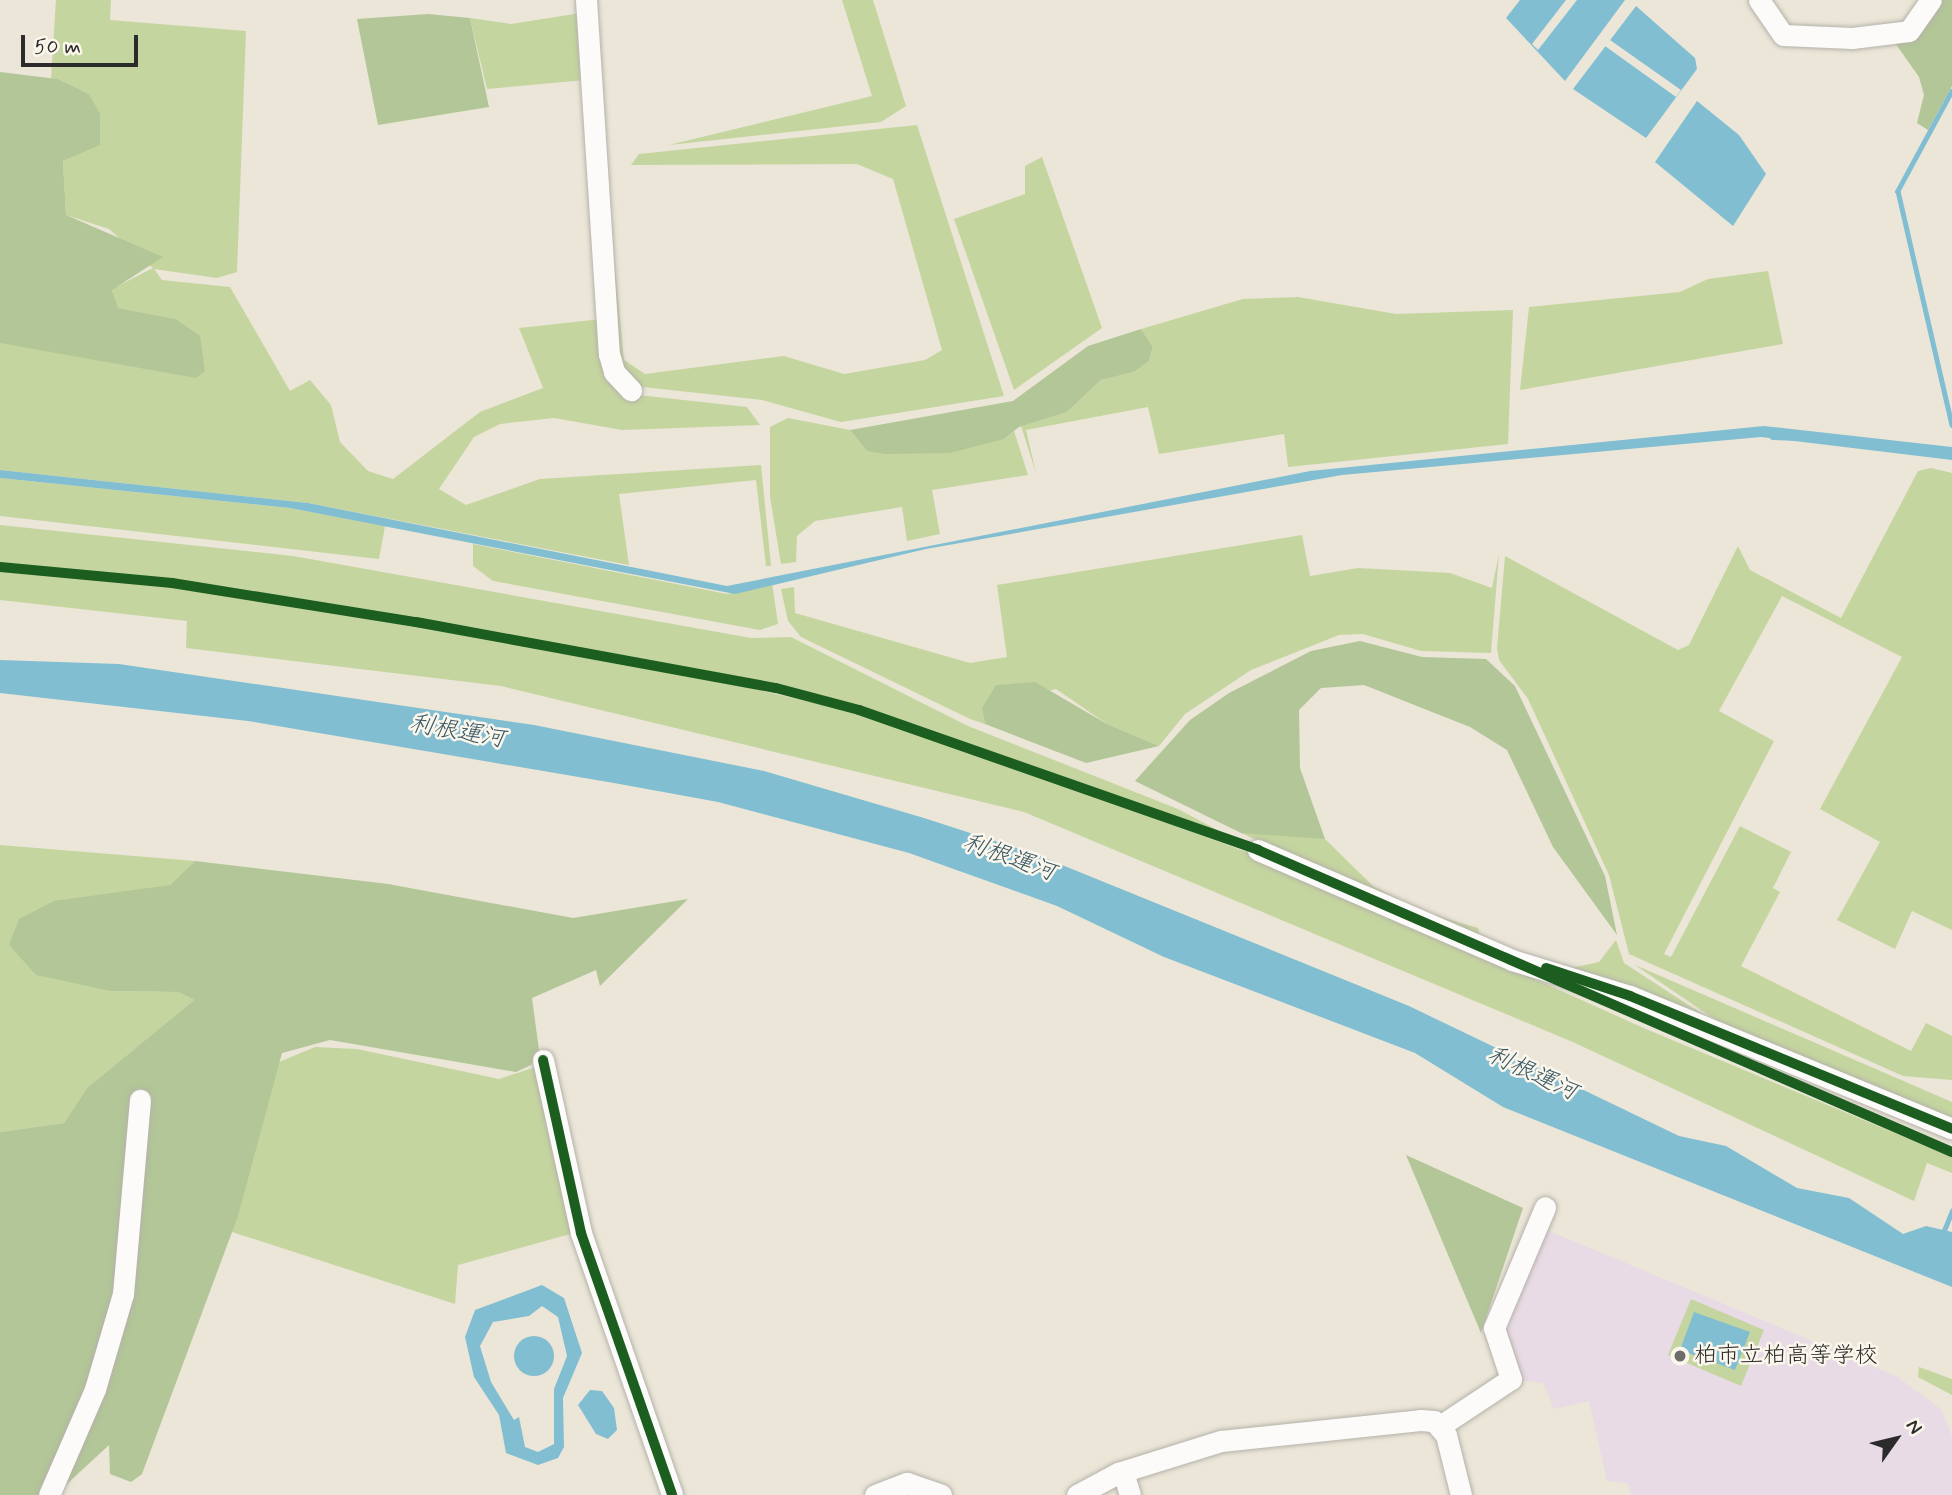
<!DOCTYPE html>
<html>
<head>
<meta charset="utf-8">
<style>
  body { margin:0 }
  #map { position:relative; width:1952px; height:1495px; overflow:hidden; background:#ebe6d8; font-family:Mynerve,"Klee One",sans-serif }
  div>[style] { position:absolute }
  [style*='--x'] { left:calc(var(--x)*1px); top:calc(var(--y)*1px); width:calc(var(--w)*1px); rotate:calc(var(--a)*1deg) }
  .built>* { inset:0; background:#e9dbe5 }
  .green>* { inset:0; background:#c5d59f }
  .forest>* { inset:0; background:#b2c697 }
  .water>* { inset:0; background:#81bed2 }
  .round { border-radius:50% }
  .pier>* { inset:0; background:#ebe6d8 }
  .stream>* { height:4.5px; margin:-2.25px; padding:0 2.25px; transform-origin:2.25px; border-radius:2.25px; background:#81bed2 }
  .roads { filter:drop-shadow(0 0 2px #b5b2aa) drop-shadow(0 0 2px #b5b2aa) }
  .minor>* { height:21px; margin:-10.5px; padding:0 10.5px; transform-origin:10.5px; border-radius:10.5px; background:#fcfbf9 }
  .cycleway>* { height:10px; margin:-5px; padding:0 5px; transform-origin:5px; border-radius:5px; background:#1b5e20 }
  .dots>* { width:19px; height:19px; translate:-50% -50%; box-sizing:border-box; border:4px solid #fbf7ec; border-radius:50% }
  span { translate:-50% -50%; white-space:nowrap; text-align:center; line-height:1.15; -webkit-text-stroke:5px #fbf7ec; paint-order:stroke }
  .poi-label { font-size:23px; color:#2b2b2b }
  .left { translate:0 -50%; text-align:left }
  .water-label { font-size:24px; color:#395865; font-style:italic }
  .north { position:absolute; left:1861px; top:1404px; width:70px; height:70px; -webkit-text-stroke:5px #fbf7ec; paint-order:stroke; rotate:56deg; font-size:19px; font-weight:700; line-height:28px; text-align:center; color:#2b2b2b }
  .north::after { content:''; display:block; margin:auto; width:24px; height:32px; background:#2b2b2b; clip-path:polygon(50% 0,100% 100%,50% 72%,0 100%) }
  .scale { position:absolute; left:21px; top:35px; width:117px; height:32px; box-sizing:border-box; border:4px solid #2b2b2b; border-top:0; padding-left:9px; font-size:21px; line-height:24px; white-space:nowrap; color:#2b2b2b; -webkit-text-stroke:5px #fbf7ec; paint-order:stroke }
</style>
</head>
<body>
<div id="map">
  <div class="built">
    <i style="clip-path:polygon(1542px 1228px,1896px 1376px,1941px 1409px,1952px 1436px,1952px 1495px,1631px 1495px,1628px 1483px,1607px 1481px,1589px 1401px,1554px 1409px,1543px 1383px,1518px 1380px,1500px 1328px)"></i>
  </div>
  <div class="green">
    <i style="clip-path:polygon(56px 0,111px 0,110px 20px,246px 31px,237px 272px,217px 278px,154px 269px,162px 280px,230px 287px,290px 391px,310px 380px,331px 405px,340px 442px,368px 471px,393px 479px,480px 412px,543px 388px,519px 328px,602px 319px,629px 394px,747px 407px,760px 425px,622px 430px,554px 418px,500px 424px,474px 437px,439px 489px,466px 505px,540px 479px,761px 465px,771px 566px,766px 566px,756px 480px,619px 494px,629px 565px,308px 503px,0 470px,0 343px,205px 371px,199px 336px,176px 319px,117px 308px,112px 289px,153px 268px,109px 229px,66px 215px,63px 161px,99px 145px,89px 94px,51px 79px)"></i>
    <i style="clip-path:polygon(842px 0,873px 0,906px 106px,881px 122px,669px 145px,872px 96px)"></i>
    <i style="clip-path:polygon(581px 13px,586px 80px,487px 89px,470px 18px,511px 24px)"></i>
    <i style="clip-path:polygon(917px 125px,1004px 396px,841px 422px,762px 400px,634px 386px,618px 368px,605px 166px,624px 360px,645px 374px,784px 356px,844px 374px,925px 360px,942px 350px,893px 179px,857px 164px,631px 165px,639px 154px)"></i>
    <i style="clip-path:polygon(1042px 157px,1102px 328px,1014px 390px,954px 219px,1025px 194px,1025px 166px)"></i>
    <i style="clip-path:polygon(1768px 271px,1783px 344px,1520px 390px,1529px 307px,1680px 292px,1708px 279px)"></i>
    <i style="clip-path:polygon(1298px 297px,1396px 314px,1513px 310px,1508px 444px,1288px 467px,1284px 434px,1159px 454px,1148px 407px,1026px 430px,1036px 473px,1021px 426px,1067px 412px,1101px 380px,1134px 372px,1149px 361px,1153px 347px,1141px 329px,1243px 299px)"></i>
    <i style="clip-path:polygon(788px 418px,850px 430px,867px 451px,1004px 439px,1014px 431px,1028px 475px,932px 490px,940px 534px,907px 541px,902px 507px,815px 521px,797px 536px,796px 562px,781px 564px,770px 497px,770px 427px)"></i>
    <i style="clip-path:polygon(1931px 468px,1952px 473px,1952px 930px,1912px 911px,1895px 949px,1837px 920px,1880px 842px,1820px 809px,1902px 657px,1782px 596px,1719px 711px,1774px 741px,1664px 954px,1671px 957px,1740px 826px,1791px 852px,1773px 888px,1780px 892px,1741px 966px,1911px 1051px,1926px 1023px,1952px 1036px,1952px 1080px,1903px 1076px,1629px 954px,1609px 875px,1528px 699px,1499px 660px,1497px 648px,1505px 556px,1678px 650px,1689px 645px,1738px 546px,1750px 570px,1841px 618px,1918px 471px)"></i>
    <i style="clip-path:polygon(0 478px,290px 508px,385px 526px,379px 559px,0 516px)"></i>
    <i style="clip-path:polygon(0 525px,293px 556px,751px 638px,791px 637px,968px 726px,1178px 809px,1236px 840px,915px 724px,719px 673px,212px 587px,0 565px)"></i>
    <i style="clip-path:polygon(1302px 535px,1310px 576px,1358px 568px,1450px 573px,1492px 588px,1499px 554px,1491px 653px,1421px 651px,1363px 634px,1339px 635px,1251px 670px,1185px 714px,1159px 746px,1107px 724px,1056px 689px,982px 708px,985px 724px,970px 719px,801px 637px,788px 621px,781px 589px,794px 587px,795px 613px,970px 663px,1007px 657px,997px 585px)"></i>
    <i style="clip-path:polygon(473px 544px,727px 594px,772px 583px,778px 624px,760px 630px,493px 581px,473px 566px)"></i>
    <i style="clip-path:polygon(0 570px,195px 588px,635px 661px,892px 721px,1276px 863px,1646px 1029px,1952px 1157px,1952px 1173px,1927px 1163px,1914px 1201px,1575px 1043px,1024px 812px,501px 686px,186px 648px,187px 621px,0 600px)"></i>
    <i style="clip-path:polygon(1273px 832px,1325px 839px,1373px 886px,1421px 911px,1478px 928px,1481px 940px,1241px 833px)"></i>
    <i style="clip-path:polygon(0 845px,195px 861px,170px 885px,116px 894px,111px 991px,178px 992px,194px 1000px,87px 1088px,64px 1123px,0 1132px)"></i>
    <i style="clip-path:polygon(1616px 940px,1624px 963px,1710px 1019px,1567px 969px,1599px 962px)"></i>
    <i style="clip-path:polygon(1635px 965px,1952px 1102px,1952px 1124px,1735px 1033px)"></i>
    <i style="clip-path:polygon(315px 1047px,357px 1049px,499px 1079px,539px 1066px,574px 1233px,458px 1265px,455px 1304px,232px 1232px,279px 1062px)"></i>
    <i style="clip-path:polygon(1691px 1299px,1764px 1330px,1741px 1386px,1668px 1355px)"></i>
    <i style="clip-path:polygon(1919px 1367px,1952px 1379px,1952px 1395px,1918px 1377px)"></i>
  </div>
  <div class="forest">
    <i style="clip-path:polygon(1935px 0,1952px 0,1952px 86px,1928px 130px,1917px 123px,1924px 95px,1919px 77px,1893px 40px)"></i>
    <i style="clip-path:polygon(428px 14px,470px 18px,489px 107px,378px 125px,357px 19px)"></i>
    <i style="clip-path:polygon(0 72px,57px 79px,89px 94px,100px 114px,100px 145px,63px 161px,66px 215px,163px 257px,112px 290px,118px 308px,176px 319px,200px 336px,205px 371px,196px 378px,0 343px)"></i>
    <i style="clip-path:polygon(1141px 329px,1153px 347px,1149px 361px,1134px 372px,1101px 380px,1067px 412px,1019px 427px,1004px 439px,950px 453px,885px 454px,867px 451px,850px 430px,1013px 401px,1088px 346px)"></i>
    <i style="clip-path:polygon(1360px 641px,1422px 657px,1486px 659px,1515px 686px,1605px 876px,1617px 935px,1553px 847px,1507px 750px,1470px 727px,1364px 685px,1321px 688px,1299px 710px,1300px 768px,1325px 839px,1241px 833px,1135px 781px,1190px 720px,1229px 693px,1311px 651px)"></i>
    <i style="clip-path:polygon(1035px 682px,1107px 724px,1159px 746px,1086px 763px,985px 724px,982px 708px,996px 685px)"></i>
    <i style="clip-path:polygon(195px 861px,388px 884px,573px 918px,688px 899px,600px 986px,596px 970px,532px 998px,539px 1050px,531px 1065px,516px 1072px,330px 1040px,282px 1053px,238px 1216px,142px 1474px,131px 1482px,110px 1474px,109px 1445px,55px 1495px,0 1495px,0 1132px,64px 1123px,87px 1088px,194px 1000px,178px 992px,111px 991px,36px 975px,9px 945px,19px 919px,54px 901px,170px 885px)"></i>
    <i style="clip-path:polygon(1406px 1155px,1523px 1208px,1481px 1333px)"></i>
  </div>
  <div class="water">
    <i style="clip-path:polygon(1520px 0,1625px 0,1565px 81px,1506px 18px)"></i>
    <i style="clip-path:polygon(1636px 6px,1695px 58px,1697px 69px,1646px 138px,1573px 89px)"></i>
    <i style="clip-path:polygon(1697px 101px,1739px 135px,1766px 174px,1733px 226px,1655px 162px)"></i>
    <i style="clip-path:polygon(1764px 426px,1952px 447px,1952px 460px,1761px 437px,1342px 475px,926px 549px,735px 594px,290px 508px,0 478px,0 470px,308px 503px,727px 586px,1310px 471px)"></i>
    <i style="clip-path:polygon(0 660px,119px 664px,534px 725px,764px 771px,924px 818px,1035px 854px,1409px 1006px,1679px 1136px,1726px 1146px,1797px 1188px,1849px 1198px,1903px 1234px,1926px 1226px,1952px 1232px,1952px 1287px,1503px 1107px,1415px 1053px,1164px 957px,1057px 906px,909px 853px,718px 802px,614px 783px,248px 721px,0 693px)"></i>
    <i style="clip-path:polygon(evenodd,542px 1285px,564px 1298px,582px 1353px,563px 1398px,564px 1447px,558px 1458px,538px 1465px,506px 1453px,499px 1415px,474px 1377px,465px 1337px,475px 1310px,542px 1285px,542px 1306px,558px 1317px,567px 1356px,554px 1389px,554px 1444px,538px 1452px,525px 1447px,519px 1417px,514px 1420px,491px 1382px,480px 1346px,493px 1322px,529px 1316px,542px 1306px)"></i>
    <i style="clip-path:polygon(1694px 1312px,1750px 1332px,1735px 1370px,1680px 1350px)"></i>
    <i class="round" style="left:514px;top:1336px;width:40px;height:40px"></i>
    <i style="clip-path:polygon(590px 1390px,602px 1391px,614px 1408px,617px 1430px,608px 1439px,596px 1434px,578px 1405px)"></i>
  </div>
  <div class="pier">
    <i style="clip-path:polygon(1566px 0,1577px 0,1538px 50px,1532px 44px)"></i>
    <i style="clip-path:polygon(1610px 40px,1681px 90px,1676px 97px,1605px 46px)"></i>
  </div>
  <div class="stream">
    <i style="--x:1952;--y:91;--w:114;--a:118.4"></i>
    <i style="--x:1898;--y:191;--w:240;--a:77"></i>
    <i style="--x:1772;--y:437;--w:23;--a:2"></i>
    <i style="--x:1943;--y:1233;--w:24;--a:-68"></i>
  </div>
  <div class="roads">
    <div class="minor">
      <i style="--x:586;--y:0;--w:355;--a:86.3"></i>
      <i style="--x:609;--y:354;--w:19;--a:74"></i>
      <i style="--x:614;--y:372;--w:25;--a:47"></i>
      <i style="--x:1759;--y:0;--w:42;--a:55.6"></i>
      <i style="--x:1783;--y:35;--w:69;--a:2.5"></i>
      <i style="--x:1852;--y:38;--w:57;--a:-7"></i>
      <i style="--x:1909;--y:31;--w:38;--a:-55"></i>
      <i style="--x:1258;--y:850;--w:277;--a:23.4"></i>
      <i style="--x:1512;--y:960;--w:123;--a:17"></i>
      <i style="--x:1630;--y:996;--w:348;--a:22.4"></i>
      <i style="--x:543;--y:1060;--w:177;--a:77.6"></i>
      <i style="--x:581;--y:1233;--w:277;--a:70.8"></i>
      <i style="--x:1440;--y:1426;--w:85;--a:-33.5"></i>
      <i style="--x:1511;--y:1379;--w:54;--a:-108.4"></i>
      <i style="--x:1494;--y:1328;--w:131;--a:-67.1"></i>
      <i style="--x:1123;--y:1472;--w:24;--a:73"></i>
      <i style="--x:49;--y:1495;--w:116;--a:-66.5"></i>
      <i style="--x:95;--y:1389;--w:99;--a:-73.6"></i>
      <i style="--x:123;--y:1294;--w:195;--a:-85"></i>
      <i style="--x:875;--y:1495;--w:34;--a:-21"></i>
      <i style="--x:907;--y:1483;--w:36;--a:19"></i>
      <i style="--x:1077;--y:1495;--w:47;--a:-28.2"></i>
      <i style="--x:1118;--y:1473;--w:108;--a:-17.3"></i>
      <i style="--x:1221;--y:1441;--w:200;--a:-6"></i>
      <i style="--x:1420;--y:1420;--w:14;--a:4"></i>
      <i style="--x:1434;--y:1421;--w:18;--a:49"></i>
      <i style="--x:1446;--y:1435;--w:62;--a:76"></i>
    </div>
  </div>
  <div class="cycleway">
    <i style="--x:0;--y:567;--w:173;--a:5.3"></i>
    <i style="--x:172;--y:583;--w:247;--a:9.1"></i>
    <i style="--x:416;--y:622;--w:366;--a:10.4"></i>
    <i style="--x:776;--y:688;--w:86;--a:14.8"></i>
    <i style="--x:859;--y:710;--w:423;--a:19.3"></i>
    <i style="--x:1258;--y:850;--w:757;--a:23.52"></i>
    <i style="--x:1546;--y:968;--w:89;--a:18.4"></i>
    <i style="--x:1630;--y:996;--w:348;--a:22.4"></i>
    <i style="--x:543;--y:1060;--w:177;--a:77.6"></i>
    <i style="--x:581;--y:1233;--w:277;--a:70.8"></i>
  </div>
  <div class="dots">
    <i style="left:1680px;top:1356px;background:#6e6c68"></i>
  </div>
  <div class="poi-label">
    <span class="left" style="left:1694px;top:1356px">柏市立柏高等学校</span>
  </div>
  <div class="water-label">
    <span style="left:457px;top:732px;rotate:10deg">利根運河</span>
    <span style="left:1009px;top:858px;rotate:20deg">利根運河</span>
    <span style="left:1532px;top:1074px;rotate:25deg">利根運河</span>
  </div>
  <div class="north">N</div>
  <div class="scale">50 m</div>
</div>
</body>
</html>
